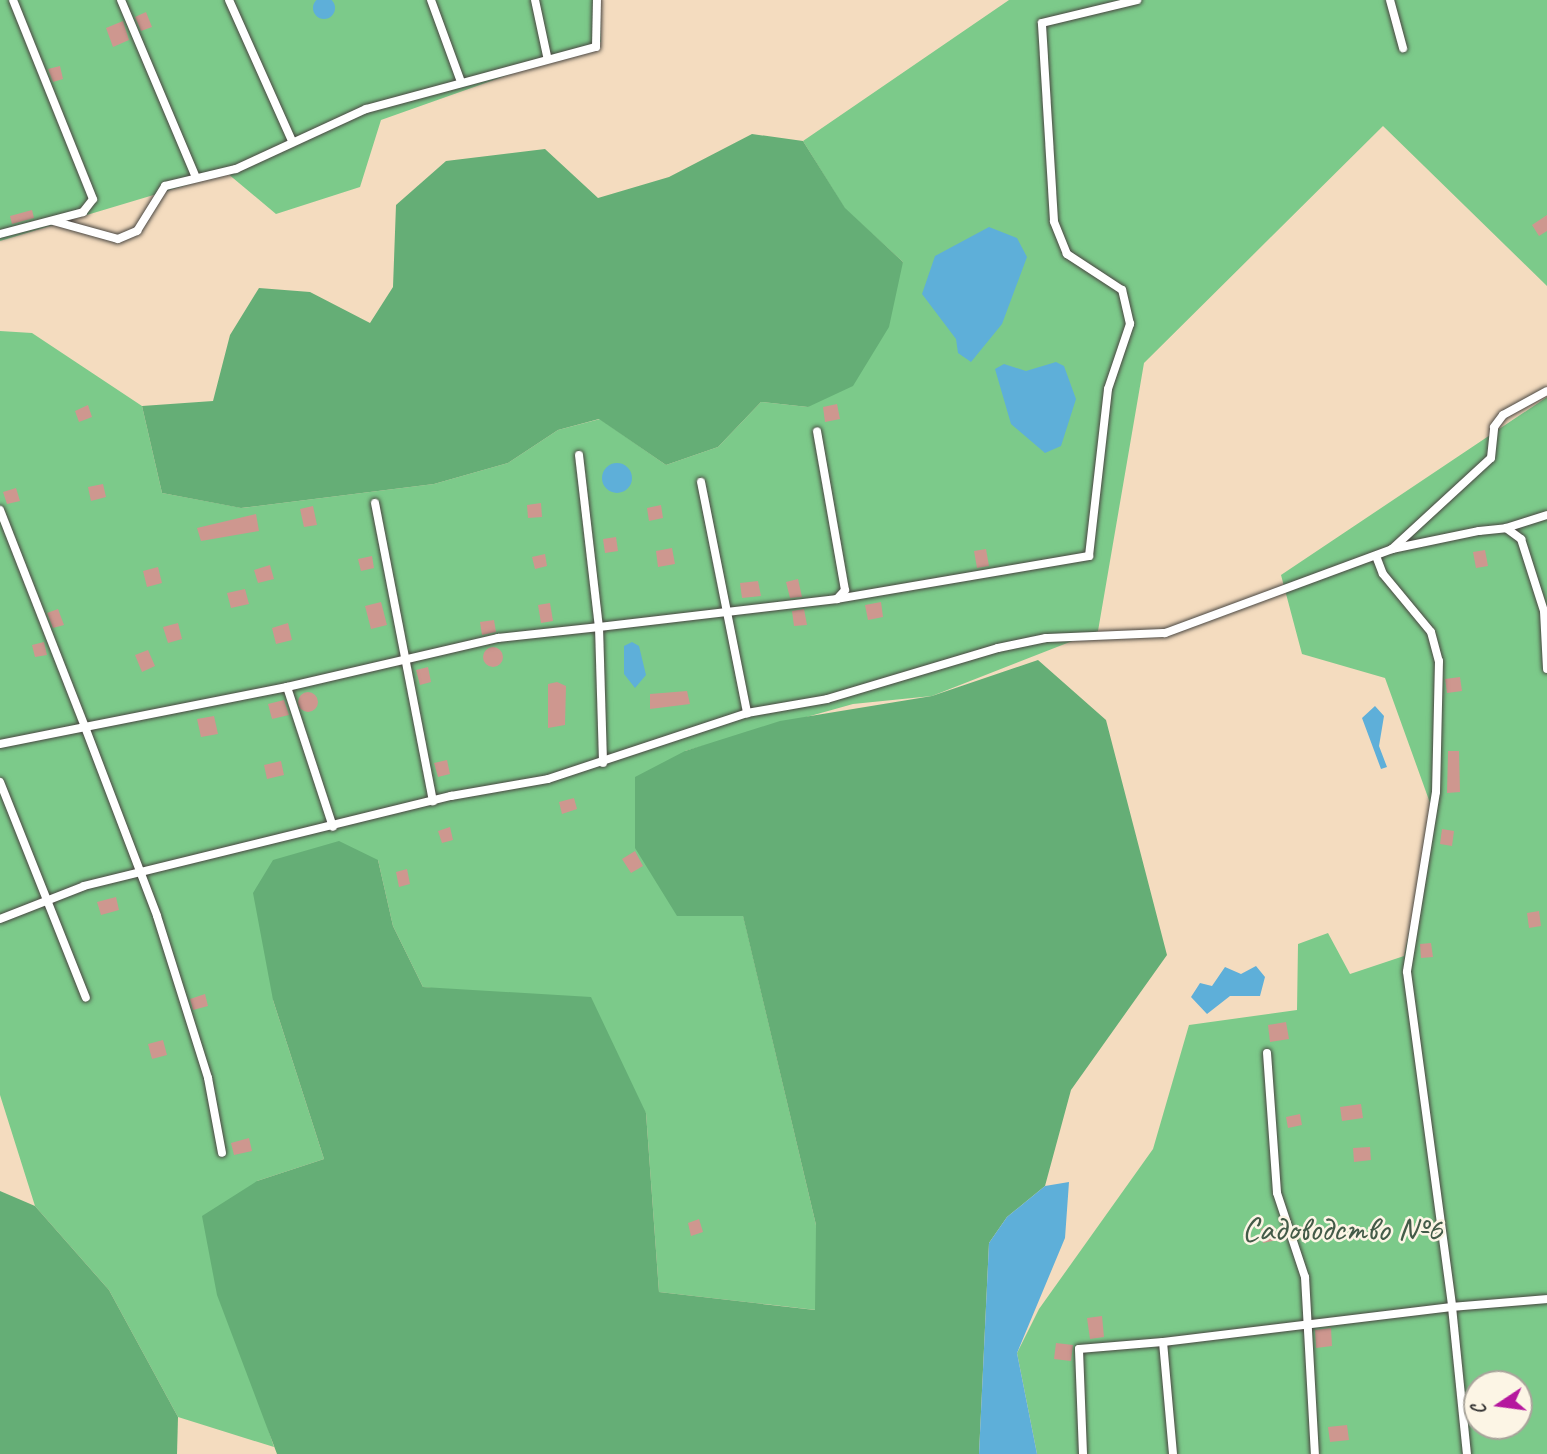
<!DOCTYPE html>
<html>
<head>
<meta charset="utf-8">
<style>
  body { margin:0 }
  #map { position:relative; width:1547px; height:1454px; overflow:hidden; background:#f4dcbf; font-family:Caveat,sans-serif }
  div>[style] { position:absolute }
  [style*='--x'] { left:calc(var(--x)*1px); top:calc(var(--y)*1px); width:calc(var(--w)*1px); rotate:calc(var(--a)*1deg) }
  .green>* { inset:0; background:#7cca8a }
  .forest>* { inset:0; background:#65ae76 }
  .water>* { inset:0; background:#5eafd9 }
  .round { border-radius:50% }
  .building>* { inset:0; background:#ce978f }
  .roads { filter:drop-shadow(0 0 2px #494641) drop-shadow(0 0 2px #494641) }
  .service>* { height:8px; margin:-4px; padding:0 4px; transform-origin:4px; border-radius:4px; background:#fff }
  span { translate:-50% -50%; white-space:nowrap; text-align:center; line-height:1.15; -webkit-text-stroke:5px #fcf5e5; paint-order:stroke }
  .park-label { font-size:35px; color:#435b48 }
  .north { position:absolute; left:1463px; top:1370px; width:70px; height:70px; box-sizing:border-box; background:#fcf5e5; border:2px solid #a8a49b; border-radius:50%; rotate:257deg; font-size:19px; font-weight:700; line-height:28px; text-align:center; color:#2b2b2b }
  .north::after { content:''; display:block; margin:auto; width:24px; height:32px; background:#b5179e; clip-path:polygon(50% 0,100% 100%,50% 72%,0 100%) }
</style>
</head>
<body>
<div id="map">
  <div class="green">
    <i style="clip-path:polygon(0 0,600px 0,601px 42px,381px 120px,360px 187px,276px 214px,227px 173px,0 241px)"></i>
    <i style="clip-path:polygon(1009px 0,1547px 0,1547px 286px,1383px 126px,1144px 363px,1098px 631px,932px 696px,853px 704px,685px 751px,743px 915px,816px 1225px,816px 1310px,659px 1292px,646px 1113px,498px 996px,423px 987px,393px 926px,378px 860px,273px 1000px,324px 1159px,257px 1181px,255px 1389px,274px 1447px,178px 1417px,109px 1290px,35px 1206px,0 1095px,0 331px,32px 333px,142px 406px,162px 493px,242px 508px,434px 484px,508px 463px,558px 430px,600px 419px,666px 465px,718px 447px,761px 402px,808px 407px,903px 262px,845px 209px,803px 141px)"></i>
    <i style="clip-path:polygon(evenodd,1547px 397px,1547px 1454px,1037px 1454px,1017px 1353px,1039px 1309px,1153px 1149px,1189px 1025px,1297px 1010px,1298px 944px,1328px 933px,1350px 974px,1404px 956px,1434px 814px,1385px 678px,1302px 654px,1281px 575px,1547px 397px,1477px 1384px,1519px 1384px,1519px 1426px,1477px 1426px,1477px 1384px)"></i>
  </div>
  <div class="forest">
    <i style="clip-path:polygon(752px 134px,803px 141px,845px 208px,903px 262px,889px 327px,853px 386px,808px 407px,761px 402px,718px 447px,666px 465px,599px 419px,558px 430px,508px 463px,434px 484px,241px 508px,162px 493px,142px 406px,213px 401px,230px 335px,259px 288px,310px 292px,370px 323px,393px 287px,396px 205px,446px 161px,545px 149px,598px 198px,669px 177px)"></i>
    <i style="clip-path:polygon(1038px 660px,1106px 720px,1167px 955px,1071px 1090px,1045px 1186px,1007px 1217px,989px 1243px,979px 1454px,277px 1454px,217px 1295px,202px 1216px,257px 1181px,324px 1159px,273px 1000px,253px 893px,273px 860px,339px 841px,378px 860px,393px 926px,423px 987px,591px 997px,646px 1113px,659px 1292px,815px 1310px,816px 1225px,743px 916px,677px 916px,635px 848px,635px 777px,685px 751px,780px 721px,932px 696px)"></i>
    <i style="clip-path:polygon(0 1191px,35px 1206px,109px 1290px,178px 1417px,177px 1454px,0 1454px)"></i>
  </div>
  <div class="water">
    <i class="round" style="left:313px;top:-3px;width:22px;height:22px"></i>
    <i style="clip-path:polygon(989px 227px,1017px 238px,1027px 257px,1002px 324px,971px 362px,958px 353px,956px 339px,922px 294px,935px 256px)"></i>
    <i style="clip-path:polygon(1056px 362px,1064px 366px,1076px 399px,1061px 446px,1045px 453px,1011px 424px,995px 369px,1004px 364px,1026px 371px)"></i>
    <i class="round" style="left:602px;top:463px;width:30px;height:30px"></i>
    <i style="clip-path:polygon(632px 642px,639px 646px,646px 675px,635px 688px,624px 674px,624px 646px)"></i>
    <i style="clip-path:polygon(1375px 706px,1384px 716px,1379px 746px,1387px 767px,1381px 769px,1362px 718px)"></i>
    <i style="clip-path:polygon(1256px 966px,1265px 977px,1260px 996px,1230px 996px,1207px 1014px,1191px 997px,1200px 983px,1212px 986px,1225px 967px,1241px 974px)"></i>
    <i style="clip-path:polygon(1069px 1182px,1065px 1238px,1017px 1353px,1037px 1454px,979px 1454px,989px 1243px,1007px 1217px,1045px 1186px)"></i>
  </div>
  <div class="building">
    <i style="clip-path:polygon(146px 12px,152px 27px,141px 31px,135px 17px)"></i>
    <i style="clip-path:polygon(123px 21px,129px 40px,113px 47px,106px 28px)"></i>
    <i style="clip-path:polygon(60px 66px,63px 79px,53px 82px,48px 69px)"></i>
    <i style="clip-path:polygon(32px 210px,34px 218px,12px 224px,10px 216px)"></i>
    <i style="clip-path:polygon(1547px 215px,1547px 231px,1539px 236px,1532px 225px)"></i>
    <i style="clip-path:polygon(837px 404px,840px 419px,825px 422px,823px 407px)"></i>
    <i style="clip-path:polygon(88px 405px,92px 417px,79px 422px,75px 411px)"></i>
    <i style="clip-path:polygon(103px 484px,106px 497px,91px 501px,88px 487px)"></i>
    <i style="clip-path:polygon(16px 488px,20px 501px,7px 504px,3px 492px)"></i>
    <i style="clip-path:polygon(541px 503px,542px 517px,528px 518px,527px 505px)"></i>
    <i style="clip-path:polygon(661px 505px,663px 518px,649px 521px,647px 508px)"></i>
    <i style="clip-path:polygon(313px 506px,317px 525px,304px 527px,300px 509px)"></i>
    <i style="clip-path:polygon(256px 514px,259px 531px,201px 541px,197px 528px)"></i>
    <i style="clip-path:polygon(616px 537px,618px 551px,605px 553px,603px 539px)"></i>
    <i style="clip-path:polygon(672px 548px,675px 564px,658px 567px,656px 551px)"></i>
    <i style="clip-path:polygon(986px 549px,989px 566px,977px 568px,974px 551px)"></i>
    <i style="clip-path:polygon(1485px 550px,1488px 566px,1476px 568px,1473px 552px)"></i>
    <i style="clip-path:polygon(545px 554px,547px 566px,535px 569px,532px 557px)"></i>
    <i style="clip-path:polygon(372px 556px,374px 568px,361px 571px,358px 559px)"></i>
    <i style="clip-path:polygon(270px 565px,274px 579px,258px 583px,254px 570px)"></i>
    <i style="clip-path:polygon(158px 567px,162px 583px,147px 587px,143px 571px)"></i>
    <i style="clip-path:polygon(798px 579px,802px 597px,790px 598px,786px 582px)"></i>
    <i style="clip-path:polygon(758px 581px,761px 596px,742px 598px,740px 583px)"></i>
    <i style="clip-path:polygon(245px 589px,249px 604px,231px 608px,227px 593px)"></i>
    <i style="clip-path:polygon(381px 602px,387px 625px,371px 629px,365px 606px)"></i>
    <i style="clip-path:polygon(881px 602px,883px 617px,868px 620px,865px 605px)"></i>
    <i style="clip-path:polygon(550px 603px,553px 621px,541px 623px,538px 605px)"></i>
    <i style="clip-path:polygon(58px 609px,64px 625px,53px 628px,47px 613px)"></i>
    <i style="clip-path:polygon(804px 609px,807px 625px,794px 626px,792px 611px)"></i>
    <i style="clip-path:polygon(494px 620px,496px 632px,482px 635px,480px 622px)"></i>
    <i style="clip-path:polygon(178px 623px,182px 639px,168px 643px,163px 627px)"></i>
    <i style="clip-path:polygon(288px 623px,292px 640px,276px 644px,272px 628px)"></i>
    <i style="clip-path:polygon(44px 642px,47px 655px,35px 657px,32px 645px)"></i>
    <i class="round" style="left:483px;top:647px;width:20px;height:20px"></i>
    <i style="clip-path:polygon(148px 650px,155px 666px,142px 672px,135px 655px)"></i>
    <i style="clip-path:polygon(428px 667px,431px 682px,420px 685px,416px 670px)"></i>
    <i style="clip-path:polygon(1460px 677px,1462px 691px,1447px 693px,1445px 679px)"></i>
    <i style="clip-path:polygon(557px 682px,566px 686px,565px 725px,548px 728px,548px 684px)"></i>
    <i style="clip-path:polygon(687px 691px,690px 704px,650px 709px,650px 694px)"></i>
    <i class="round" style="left:298px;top:692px;width:20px;height:20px"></i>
    <i style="clip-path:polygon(284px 700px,289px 715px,272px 719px,268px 704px)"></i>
    <i style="clip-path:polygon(214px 716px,218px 734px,201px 737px,197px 719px)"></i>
    <i style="clip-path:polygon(1448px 751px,1459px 751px,1460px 792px,1447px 793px)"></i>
    <i style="clip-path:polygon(447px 760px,450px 774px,438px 777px,434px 763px)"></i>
    <i style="clip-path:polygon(281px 761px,284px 775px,267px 779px,264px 765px)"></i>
    <i style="clip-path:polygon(574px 798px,577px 809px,562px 814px,559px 802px)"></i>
    <i style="clip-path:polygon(450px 827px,453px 840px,442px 843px,438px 831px)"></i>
    <i style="clip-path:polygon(1442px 829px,1454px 831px,1452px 846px,1440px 844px)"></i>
    <i style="clip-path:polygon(635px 851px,643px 866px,631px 873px,622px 859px)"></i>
    <i style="clip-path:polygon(407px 869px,410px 884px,399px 887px,396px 872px)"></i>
    <i style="clip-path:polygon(116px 897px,119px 910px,101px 915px,97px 902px)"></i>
    <i style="clip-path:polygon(1539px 911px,1541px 926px,1529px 928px,1527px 913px)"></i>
    <i style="clip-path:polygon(1431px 943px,1433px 957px,1421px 958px,1420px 944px)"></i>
    <i style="clip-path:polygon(205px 994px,208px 1006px,193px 1010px,190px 999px)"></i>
    <i style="clip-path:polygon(1286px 1022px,1289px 1039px,1270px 1042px,1268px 1025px)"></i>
    <i style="clip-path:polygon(163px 1040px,167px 1055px,152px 1059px,148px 1044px)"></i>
    <i style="clip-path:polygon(1361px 1104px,1363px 1118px,1342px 1121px,1340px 1107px)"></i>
    <i style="clip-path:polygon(1300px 1114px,1302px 1125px,1288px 1128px,1286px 1117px)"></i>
    <i style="clip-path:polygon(249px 1138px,252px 1151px,234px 1155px,231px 1143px)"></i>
    <i style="clip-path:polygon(1370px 1147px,1371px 1160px,1354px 1162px,1353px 1148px)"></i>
    <i style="clip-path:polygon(699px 1219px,703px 1232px,691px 1236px,688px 1223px)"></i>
    <i style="clip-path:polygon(1274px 1226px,1277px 1240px,1263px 1243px,1261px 1229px)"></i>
    <i style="clip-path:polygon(1102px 1316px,1104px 1337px,1090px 1339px,1087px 1318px)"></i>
    <i style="clip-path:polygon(1331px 1328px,1332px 1346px,1316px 1348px,1315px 1330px)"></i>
    <i style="clip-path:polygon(1056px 1343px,1073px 1345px,1071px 1361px,1054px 1359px)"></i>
    <i style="clip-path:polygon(1347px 1425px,1349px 1440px,1330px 1442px,1328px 1427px)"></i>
  </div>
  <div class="roads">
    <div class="service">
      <i style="--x:121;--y:0;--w:190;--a:67.1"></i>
      <i style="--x:229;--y:0;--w:154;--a:65.9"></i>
      <i style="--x:431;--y:0;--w:87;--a:69.9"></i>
      <i style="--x:535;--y:0;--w:57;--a:77.9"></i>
      <i style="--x:1390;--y:0;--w:50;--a:74.8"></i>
      <i style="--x:53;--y:221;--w:67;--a:15.5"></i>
      <i style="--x:118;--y:239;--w:21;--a:-23"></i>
      <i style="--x:137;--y:231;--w:53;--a:-58.1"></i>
      <i style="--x:165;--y:186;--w:73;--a:-13.5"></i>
      <i style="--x:236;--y:169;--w:143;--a:-24.8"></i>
      <i style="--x:366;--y:109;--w:238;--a:-15.1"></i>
      <i style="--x:596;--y:47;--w:47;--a:-88.8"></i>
      <i style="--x:0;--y:234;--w:86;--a:-14.8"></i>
      <i style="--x:83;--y:212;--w:16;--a:-52"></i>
      <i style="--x:93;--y:199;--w:214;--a:-111.9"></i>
      <i style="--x:579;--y:455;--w:173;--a:83.4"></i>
      <i style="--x:599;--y:627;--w:240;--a:-6.7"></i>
      <i style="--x:837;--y:599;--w:12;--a:-48"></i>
      <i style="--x:845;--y:590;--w:161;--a:-100"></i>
      <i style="--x:701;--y:482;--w:236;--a:78.7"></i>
      <i style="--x:375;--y:503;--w:304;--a:79"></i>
      <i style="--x:0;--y:510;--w:233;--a:68.6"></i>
      <i style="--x:85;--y:727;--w:206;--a:-11.2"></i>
      <i style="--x:287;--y:687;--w:147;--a:71.8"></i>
      <i style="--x:1506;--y:528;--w:43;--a:-17.6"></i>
      <i style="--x:1392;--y:549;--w:134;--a:-42.6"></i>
      <i style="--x:1491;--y:458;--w:31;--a:-84"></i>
      <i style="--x:1494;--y:427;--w:15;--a:-53"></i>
      <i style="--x:1503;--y:415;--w:50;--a:-28.6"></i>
      <i style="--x:1376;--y:556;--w:19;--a:69"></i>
      <i style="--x:1383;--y:574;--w:75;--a:50.4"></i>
      <i style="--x:1431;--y:632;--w:30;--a:75"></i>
      <i style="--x:1439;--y:661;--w:131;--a:91.3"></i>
      <i style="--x:1436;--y:792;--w:182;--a:99.2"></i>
      <i style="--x:1407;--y:972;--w:338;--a:82.3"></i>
      <i style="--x:1452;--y:1307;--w:95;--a:-4.8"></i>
      <i style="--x:837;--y:599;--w:256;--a:-9.7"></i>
      <i style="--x:1089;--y:556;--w:168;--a:-83.5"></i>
      <i style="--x:1108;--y:389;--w:69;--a:-71.3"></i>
      <i style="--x:1130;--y:324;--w:35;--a:-103"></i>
      <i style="--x:1122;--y:290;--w:66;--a:-146.8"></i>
      <i style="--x:1067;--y:254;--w:35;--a:-112"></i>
      <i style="--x:1054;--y:221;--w:198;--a:-93.5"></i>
      <i style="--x:1042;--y:23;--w:98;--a:-13.6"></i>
      <i style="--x:287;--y:687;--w:217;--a:-13.1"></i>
      <i style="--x:498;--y:638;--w:102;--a:-6.2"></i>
      <i style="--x:599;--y:627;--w:136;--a:88.3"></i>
      <i style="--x:0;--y:744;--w:87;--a:-11.3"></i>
      <i style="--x:85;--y:727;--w:202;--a:69.1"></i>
      <i style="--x:157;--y:916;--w:170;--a:72.5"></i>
      <i style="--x:208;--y:1078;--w:76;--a:79.4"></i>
      <i style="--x:0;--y:782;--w:232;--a:68.3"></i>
      <i style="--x:0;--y:919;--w:90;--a:-21.4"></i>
      <i style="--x:84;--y:886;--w:378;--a:-13.8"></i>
      <i style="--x:451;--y:796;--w:98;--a:-9.9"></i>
      <i style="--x:548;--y:779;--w:210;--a:-18.3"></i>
      <i style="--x:747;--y:713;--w:81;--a:-9.9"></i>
      <i style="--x:827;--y:699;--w:178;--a:-16.6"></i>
      <i style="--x:998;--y:648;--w:49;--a:-11.8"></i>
      <i style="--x:1046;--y:638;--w:119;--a:-2.4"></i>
      <i style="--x:1165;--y:633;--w:242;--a:-20.3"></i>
      <i style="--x:1392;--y:549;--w:89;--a:-11.7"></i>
      <i style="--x:1479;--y:531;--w:27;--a:-6"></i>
      <i style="--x:1506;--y:528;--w:19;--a:36"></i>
      <i style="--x:1521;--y:539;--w:76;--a:72.3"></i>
      <i style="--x:1544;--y:611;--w:58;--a:87"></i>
      <i style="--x:1267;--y:1053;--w:140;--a:85.9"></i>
      <i style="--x:1277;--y:1193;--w:89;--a:71.6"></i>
      <i style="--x:1305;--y:1277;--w:177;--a:86.8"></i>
      <i style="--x:1083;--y:1454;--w:105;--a:-92.2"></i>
      <i style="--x:1079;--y:1349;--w:84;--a:-4.8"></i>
      <i style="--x:1173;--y:1454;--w:112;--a:-95.1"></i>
      <i style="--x:1163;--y:1342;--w:291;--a:-6.9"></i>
      <i style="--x:1452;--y:1307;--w:148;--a:84.2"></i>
    </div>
  </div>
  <div class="park-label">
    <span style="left:1342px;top:1229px">Садоводство №6</span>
  </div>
  <div class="north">С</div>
</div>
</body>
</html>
